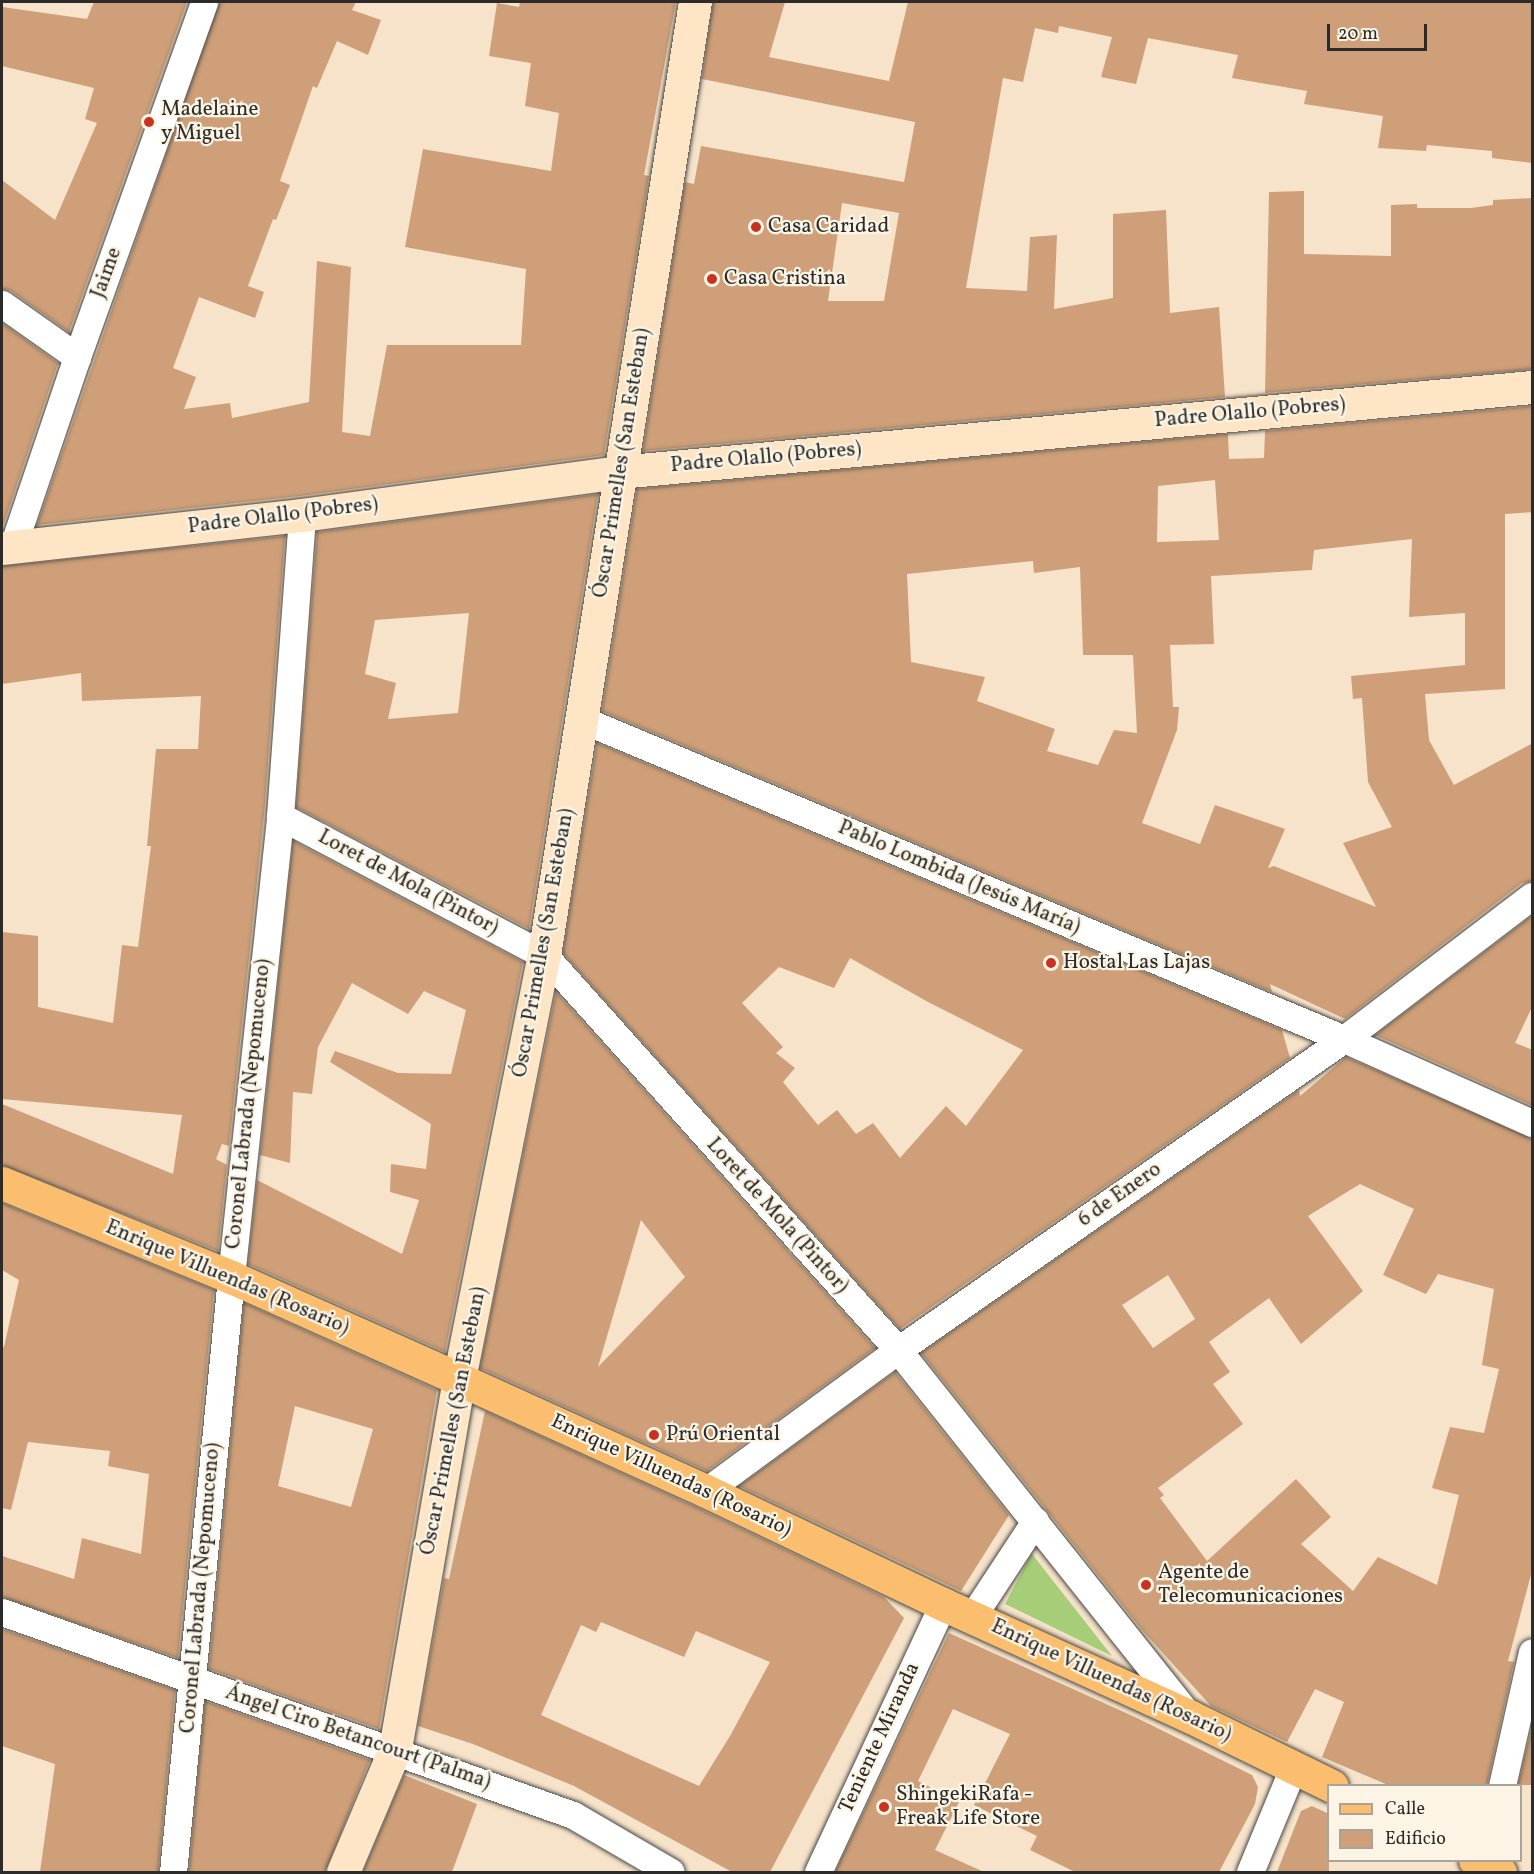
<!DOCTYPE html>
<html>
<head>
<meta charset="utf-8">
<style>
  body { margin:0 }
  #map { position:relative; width:1534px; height:1874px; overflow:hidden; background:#f6e3ca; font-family:Vollkorn,serif }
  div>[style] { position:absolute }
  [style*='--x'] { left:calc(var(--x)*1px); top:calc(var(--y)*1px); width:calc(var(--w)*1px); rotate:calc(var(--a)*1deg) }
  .green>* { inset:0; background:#a6cd77 }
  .building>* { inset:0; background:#ce9f78 }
  .roads { filter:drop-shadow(0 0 2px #494743) drop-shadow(0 0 2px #494743) }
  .street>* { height:27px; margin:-13.5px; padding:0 13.5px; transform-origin:13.5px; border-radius:13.5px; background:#fff }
  .secondary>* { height:33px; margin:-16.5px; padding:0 16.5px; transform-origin:16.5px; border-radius:16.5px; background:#fde5c5 }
  .primary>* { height:33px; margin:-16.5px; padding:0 16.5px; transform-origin:16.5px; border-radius:16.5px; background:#fbbd6e }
  .dots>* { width:16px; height:16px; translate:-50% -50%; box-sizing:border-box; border:3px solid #fcf5e5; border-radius:50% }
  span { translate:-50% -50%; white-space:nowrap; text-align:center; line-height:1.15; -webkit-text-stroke:4.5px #fcf5e5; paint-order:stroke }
  .poi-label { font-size:21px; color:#2b2b2b }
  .left { translate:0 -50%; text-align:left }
  .street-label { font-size:21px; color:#2b2b2b }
  .frame { position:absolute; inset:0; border:3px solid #2b2b2b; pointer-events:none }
  .legend { position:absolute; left:1327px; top:1784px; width:195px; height:78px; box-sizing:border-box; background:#fcf5e5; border:2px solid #a8a49b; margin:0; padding:8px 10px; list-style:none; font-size:18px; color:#2b2b2b }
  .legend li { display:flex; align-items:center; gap:12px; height:30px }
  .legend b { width:30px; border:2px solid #a8a49b }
  .scale { position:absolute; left:1327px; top:24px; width:100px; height:27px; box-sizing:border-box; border:3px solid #2b2b2b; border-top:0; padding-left:8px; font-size:18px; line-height:21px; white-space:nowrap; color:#2b2b2b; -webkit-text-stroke:4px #fcf5e5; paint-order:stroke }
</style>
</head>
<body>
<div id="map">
  <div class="green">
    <i style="clip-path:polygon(1032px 1553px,1032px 1554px,1112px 1656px,1005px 1604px)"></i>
  </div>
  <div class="building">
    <i style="clip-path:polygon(94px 2px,187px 2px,69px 332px,11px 291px,2px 289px,2px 180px,55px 220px,97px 123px,85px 119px,94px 88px,2px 66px,2px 7px,87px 19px)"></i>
    <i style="clip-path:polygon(219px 2px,356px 2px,352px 10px,381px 20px,368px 55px,337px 41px,317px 88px,313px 86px,280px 181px,290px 185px,276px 220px,273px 219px,248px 286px,264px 292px,255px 318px,199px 297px,173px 368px,196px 377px,184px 409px,230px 403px,232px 418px,309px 402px,317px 261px,351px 267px,342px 432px,370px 436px,387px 345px,521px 345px,526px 269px,405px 247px,423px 149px,551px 171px,559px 113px,525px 106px,531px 63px,489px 56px,497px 3px,519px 7px,520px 2px,676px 2px,644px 175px,649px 176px,604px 455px,300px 496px,37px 525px)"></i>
    <i style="clip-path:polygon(evenodd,713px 2px,785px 2px,769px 57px,889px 81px,908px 2px,1533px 2px,1533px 163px,1492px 158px,1492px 151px,1427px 145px,1426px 151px,1378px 148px,1383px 116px,1304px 104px,1307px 91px,1232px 78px,1238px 55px,1148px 38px,1136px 84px,1101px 77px,1112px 37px,1059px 26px,1058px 33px,1035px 28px,1023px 82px,1003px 78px,966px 288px,1027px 291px,1030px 237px,1057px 235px,1054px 309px,1113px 298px,1113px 214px,1166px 210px,1170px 313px,1219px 307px,1225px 397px,643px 451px,685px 182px,694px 184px,701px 146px,904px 182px,915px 122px,702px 79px,713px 2px,842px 203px,899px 213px,884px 301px,828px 301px,842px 203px)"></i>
    <i style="clip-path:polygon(1304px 191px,1304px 254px,1391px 256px,1391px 205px,1417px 204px,1417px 208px,1471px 208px,1493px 205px,1493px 200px,1533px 198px,1533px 369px,1265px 393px,1269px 192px)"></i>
    <i style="clip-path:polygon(2px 323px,58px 363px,2px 529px)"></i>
    <i style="clip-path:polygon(evenodd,1533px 406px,1533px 512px,1505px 514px,1505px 689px,1425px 694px,1429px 740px,1454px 785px,1533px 743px,1533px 881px,1522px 883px,1345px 1019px,1270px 984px,1272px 992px,602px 711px,637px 489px,1228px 434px,1229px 459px,1264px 458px,1265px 431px,1533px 406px,1215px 480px,1219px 540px,1157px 542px,1158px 486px,1215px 480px,1533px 406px,1412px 539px,1409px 617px,1465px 613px,1465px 665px,1351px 676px,1353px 699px,1362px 698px,1368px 782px,1392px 827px,1343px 843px,1376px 907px,1274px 866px,1268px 868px,1285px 829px,1215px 805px,1200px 844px,1142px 823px,1177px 730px,1179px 707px,1173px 707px,1170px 645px,1214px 644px,1211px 576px,1312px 570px,1314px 550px,1412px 539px,1533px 406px,1033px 561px,1034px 573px,1080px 567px,1083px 655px,1133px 655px,1137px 733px,1114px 730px,1098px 765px,1047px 751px,1055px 729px,977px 701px,985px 677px,911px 662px,907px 574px,1033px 561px)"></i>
    <i style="clip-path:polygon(evenodd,598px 494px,529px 929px,296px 807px,317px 532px,598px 494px,469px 613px,458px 713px,388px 719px,396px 683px,365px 674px,375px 620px,469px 613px)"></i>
    <i style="clip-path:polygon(285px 536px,264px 815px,229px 1146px,222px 1144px,216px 1159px,227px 1165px,218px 1251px,2px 1165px,2px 1104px,173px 1174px,182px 1115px,2px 1099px,2px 932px,38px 936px,38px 1007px,113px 1023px,122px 945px,138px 947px,151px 846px,147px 846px,156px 749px,198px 749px,201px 696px,82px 701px,81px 673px,2px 684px,2px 566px)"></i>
    <i style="clip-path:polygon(evenodd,597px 743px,1282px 1030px,1290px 1058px,900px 1329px,563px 953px,597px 743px,850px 958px,928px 1002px,1023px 1050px,966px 1126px,946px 1106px,900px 1158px,873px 1123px,856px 1134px,837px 1110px,818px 1125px,783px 1082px,795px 1068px,776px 1053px,783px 1047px,742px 1003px,779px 967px,834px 988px,850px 958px)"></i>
    <i style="clip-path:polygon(293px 841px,523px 962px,445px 1352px,248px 1264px,257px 1180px,402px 1254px,419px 1200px,390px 1192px,391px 1164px,426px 1169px,431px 1124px,330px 1062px,335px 1051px,398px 1073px,451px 1074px,466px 1010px,424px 991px,408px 1014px,352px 983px,318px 1047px,312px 1094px,293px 1092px,290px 1163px,260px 1155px)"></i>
    <i style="clip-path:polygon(1533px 915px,1533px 1005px,1515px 1043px,1533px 1050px,1533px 1106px,1375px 1035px)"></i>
    <i style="clip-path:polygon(evenodd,556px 992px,875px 1348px,707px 1471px,480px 1368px,556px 992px,641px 1220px,685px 1277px,598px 1367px,641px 1220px)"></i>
    <i style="clip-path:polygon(evenodd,1346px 1057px,1533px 1139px,1533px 1567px,1508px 1661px,1514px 1662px,1487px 1785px,1388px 1785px,1322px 1757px,1344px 1702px,1315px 1689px,1287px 1742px,1211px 1706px,1142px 1630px,921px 1353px,1299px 1090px,1300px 1096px,1346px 1057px,1360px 1184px,1414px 1209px,1383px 1275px,1426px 1294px,1438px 1274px,1494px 1289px,1482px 1365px,1499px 1369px,1484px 1433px,1450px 1427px,1432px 1488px,1459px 1495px,1437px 1585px,1378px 1557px,1353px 1591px,1301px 1544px,1331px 1517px,1296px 1479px,1207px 1561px,1160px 1498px,1164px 1495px,1158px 1488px,1243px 1424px,1213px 1384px,1230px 1372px,1209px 1342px,1269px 1298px,1301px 1344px,1363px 1291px,1308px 1216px,1360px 1184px,1346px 1057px,1168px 1275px,1195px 1319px,1153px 1348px,1122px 1305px,1168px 1275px)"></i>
    <i style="clip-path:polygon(2px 1203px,214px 1290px,178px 1658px,2px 1597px,2px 1556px,74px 1579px,82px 1538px,141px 1554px,149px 1474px,108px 1466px,110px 1451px,28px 1442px,11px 1510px,2px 1508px,2px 1347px,4px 1347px,19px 1280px,2px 1270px)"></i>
    <i style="clip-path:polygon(evenodd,244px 1303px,437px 1390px,379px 1729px,209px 1669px,244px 1303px,295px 1406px,373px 1429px,351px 1507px,278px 1486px,295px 1406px)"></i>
    <i style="clip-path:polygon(895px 1372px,1009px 1515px,961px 1591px,739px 1486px)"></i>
    <i style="clip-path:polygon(evenodd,485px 1411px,698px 1508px,884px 1597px,904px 1618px,770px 1872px,732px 1872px,574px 1786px,473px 1744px,418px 1726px,444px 1578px,449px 1579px,485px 1411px,601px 1622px,684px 1657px,696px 1631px,770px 1662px,730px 1736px,699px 1786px,541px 1715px,581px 1625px,596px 1632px,601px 1622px)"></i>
    <i style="clip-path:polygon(2px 1629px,175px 1690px,158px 1872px,40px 1872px,55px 1764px,2px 1746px)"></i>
    <i style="clip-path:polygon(949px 1633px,1137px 1718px,1252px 1775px,1258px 1787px,1255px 1804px,1219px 1872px,1075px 1872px,1030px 1850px,1037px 1836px,974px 1805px,1010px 1734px,953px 1709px,918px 1781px,959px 1802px,935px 1850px,984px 1872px,835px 1872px)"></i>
    <i style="clip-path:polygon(205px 1701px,370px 1760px,325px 1872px,189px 1872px)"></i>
    <i style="clip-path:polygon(1533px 1722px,1533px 1785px,1518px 1785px)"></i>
    <i style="clip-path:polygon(404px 1775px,477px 1804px,452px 1872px,363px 1872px)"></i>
    <i style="clip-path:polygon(1312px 1806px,1329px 1814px,1329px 1872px,1277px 1872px,1301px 1811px)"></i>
  </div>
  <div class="roads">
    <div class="street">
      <i style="--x:2;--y:304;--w:92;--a:35.2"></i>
      <i style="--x:13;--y:546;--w:200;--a:-71.3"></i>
      <i style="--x:77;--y:357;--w:377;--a:-70.3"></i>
      <i style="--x:583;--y:720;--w:825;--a:22.74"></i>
      <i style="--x:1344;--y:1039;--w:206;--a:24.1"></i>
      <i style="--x:280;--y:816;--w:298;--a:27.8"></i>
      <i style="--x:544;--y:955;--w:530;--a:48.13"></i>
      <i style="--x:898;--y:1350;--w:466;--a:51.5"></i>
      <i style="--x:706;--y:1491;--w:238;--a:-36.3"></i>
      <i style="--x:898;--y:1350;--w:544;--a:-34.89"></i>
      <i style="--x:1344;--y:1039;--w:236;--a:-37.3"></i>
      <i style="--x:2;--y:1612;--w:606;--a:19.57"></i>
      <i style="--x:573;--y:1815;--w:113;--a:30.2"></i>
      <i style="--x:972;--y:1617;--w:115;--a:-56.7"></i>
      <i style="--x:1502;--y:1786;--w:137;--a:-77.4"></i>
      <i style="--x:173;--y:1872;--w:598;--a:-84.43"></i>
      <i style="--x:231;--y:1277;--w:464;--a:-83.9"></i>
      <i style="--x:280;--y:816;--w:302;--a:-85.8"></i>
      <i style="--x:818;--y:1872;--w:296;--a:-65"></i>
      <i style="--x:1250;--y:1872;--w:115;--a:-67.5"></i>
    </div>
    <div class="secondary">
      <i style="--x:2;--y:548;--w:302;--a:-6.3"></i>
      <i style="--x:302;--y:515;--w:320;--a:-7.7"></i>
      <i style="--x:619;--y:472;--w:917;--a:-5.32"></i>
      <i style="--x:343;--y:1872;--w:134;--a:-67.1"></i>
      <i style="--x:395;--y:1749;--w:375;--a:-80.2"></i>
      <i style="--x:459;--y:1379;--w:432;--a:-78.7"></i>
      <i style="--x:544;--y:955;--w:965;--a:-81"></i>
    </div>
    <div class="primary">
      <i style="--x:2;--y:1183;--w:248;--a:22.3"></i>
      <i style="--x:231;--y:1277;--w:250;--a:24.1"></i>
      <i style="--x:459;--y:1379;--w:271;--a:24.4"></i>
      <i style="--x:706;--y:1491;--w:263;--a:25.5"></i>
      <i style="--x:943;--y:1604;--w:270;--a:24.5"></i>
      <i style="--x:1189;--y:1716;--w:159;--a:26.1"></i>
      <i style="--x:1475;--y:1860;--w:28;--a:26"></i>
    </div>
  </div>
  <div class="dots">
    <i style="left:149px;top:122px;background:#c8321e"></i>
    <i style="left:756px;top:227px;background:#c8321e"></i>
    <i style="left:712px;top:279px;background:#c8321e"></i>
    <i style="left:1051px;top:963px;background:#c8321e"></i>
    <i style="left:654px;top:1435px;background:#c8321e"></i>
    <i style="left:1146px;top:1585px;background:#c8321e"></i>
    <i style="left:884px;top:1807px;background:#c8321e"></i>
  </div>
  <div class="poi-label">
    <span class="left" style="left:161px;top:122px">Madelaine<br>y Miguel</span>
    <span class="left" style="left:768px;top:227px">Casa Caridad</span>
    <span class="left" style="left:724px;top:279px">Casa Cristina</span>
    <span class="left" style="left:1063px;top:963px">Hostal Las Lajas</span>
    <span class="left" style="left:666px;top:1435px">Prú Oriental</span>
    <span class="left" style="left:1158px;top:1585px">Agente de<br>Telecomunicaciones</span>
    <span class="left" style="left:896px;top:1807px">ShingekiRafa -<br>Freak Life Store</span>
  </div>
  <div class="street-label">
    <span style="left:107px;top:273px;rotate:-70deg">Jaime</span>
    <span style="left:1250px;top:413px;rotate:-5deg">Padre Olallo (Pobres)</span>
    <span style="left:766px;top:458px;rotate:-5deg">Padre Olallo (Pobres)</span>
    <span style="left:622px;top:463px;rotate:-81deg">Óscar Primelles (San Esteban)</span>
    <span style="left:283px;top:516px;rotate:-7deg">Padre Olallo (Pobres)</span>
    <span style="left:959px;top:878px;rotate:23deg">Pablo Lombida (Jesús María)</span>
    <span style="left:408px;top:883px;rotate:28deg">Loret de Mola (Pintor)</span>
    <span style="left:544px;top:943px;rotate:-80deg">Óscar Primelles (San Esteban)</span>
    <span style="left:249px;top:1104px;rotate:-84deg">Coronel Labrada (Nepomuceno)</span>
    <span style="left:1120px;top:1195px;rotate:-35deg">6 de Enero</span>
    <span style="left:777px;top:1216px;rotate:48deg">Loret de Mola (Pintor)</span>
    <span style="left:227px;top:1278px;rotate:23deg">Enrique Villuendas (Rosario)</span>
    <span style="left:454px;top:1421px;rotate:-79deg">Óscar Primelles (San Esteban)</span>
    <span style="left:671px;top:1476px;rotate:25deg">Enrique Villuendas (Rosario)</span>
    <span style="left:201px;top:1588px;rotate:-85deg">Coronel Labrada (Nepomuceno)</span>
    <span style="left:1111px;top:1681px;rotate:25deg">Enrique Villuendas (Rosario)</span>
    <span style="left:358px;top:1738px;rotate:19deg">Ángel Ciro Betancourt (Palma)</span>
    <span style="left:880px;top:1738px;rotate:-65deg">Teniente Miranda</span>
  </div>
  <div class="frame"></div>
  <ul class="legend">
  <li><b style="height:8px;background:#fbbd6e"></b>Calle</li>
  <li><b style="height:16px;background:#ce9f78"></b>Edificio</li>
  </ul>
  <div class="scale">20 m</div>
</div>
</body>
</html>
